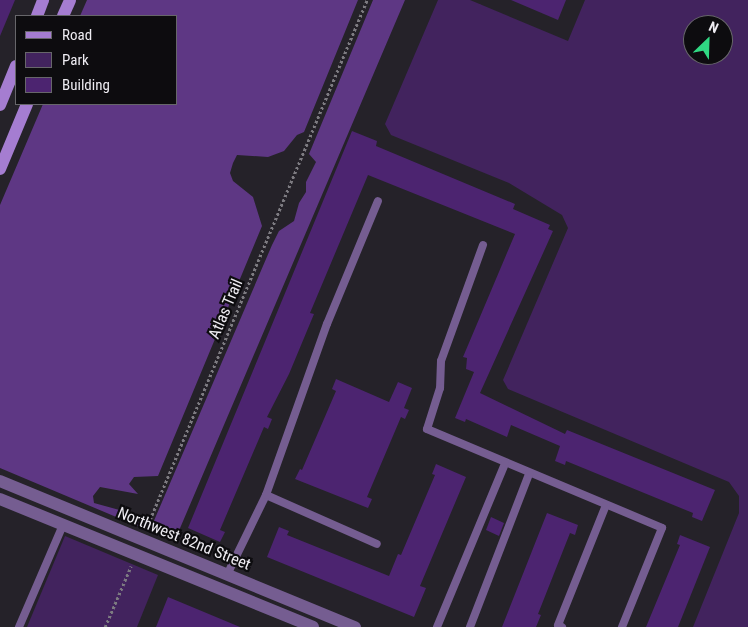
<!DOCTYPE html>
<html>
<head>
<meta charset="utf-8">
<style>
  body { margin:0 }
  #map { position:relative; width:748px; height:627px; overflow:hidden; background:#252229; font-family:"Roboto Condensed",sans-serif }
  div>[style] { position:absolute }
  [style*='--x'] { left:calc(var(--x)*1px); top:calc(var(--y)*1px); width:calc(var(--w)*1px); rotate:calc(var(--a)*1deg) }
  .green>* { inset:0; background:#42235e }
  .forest>* { inset:0; background:#5e3784 }
  .building>* { inset:0; background:#4c2470 }
  .path>* { height:2.5px; margin-top:-1.25px; transform-origin:0; background:repeating-linear-gradient(90deg,#7d7b81 0 2.5px,transparent 0 5px) }
  .service>* { height:8px; margin:-4px; padding:0 4px; transform-origin:4px; border-radius:4px; background:#755d91 }
  .tertiary>* { height:12px; margin:-6px; padding:0 6px; transform-origin:6px; border-radius:6px; background:#755d91 }
  .secondary>* { height:12px; margin:-6px; padding:0 6px; transform-origin:6px; border-radius:6px; background:#a57dd1 }
  span { translate:-50% -50%; white-space:nowrap; text-align:center; line-height:1.15; -webkit-text-stroke:4.5px #0d0c0f; paint-order:stroke }
  .street-label { font-size:16px; color:#eeecf2 }
  .legend { position:absolute; left:15px; top:15px; width:162px; height:90px; box-sizing:border-box; background:#0d0c0f; border:1px solid #67666a; margin:0; padding:6px 9px; list-style:none; font-size:15px; color:#eeecf2 }
  .legend li { display:flex; align-items:center; gap:10px; height:25px }
  .legend b { width:25px; border:1px solid #67666a }
  .north { position:absolute; left:683px; top:15px; width:50px; height:50px; box-sizing:border-box; background:#0d0c0f; border:1px solid #67666a; border-radius:50%; rotate:24deg; font-size:14px; font-weight:700; line-height:20px; text-align:center; color:#eeecf2 }
  .north::after { content:''; display:block; margin:auto; width:18px; height:22px; background:#30d883; clip-path:polygon(50% 0,100% 100%,50% 72%,0 100%) }
</style>
</head>
<body>
<div id="map">
  <div class="green">
    <i style="clip-path:polygon(evenodd,438px 0,470px 0,568px 41px,585px 0,748px 0,748px 627px,693px 627px,739px 513px,739px 496px,729px 482px,508px 389px,503px 380px,568px 228px,562px 215px,509px 183px,391px 135px,385px 124px,438px 0,693px 25px,723px 25px,723px 55px,693px 55px,693px 25px)"></i>
    <i style="clip-path:polygon(65px 536px,158px 575px,137px 627px,27px 627px)"></i>
  </div>
  <div class="forest">
    <i style="clip-path:polygon(87px 0,358px 0,304px 132px,297px 135px,284px 151px,268px 157px,237px 155px,233px 163px,230px 173px,233px 181px,253px 197px,262px 226px,158px 476px,134px 477px,129px 484px,138px 494px,100px 487px,93px 496px,94px 503px,145px 517px,140px 527px,0 468px,0 205px,43px 104px,176px 104px,176px 16px,80px 16px)"></i>
    <i style="clip-path:polygon(373px 0,405px 0,175px 540px,150px 530px,272px 245px,279px 231px,294px 221px,299px 203px,306px 192px,306px 182px,316px 162px,309px 154px)"></i>
  </div>
  <div class="building">
    <i style="clip-path:polygon(0 0,15px 0,0 36px)"></i>
    <i style="clip-path:polygon(511px 0,566px 0,558px 20px)"></i>
    <i style="clip-path:polygon(352px 131px,377px 141px,376px 146px,515px 204px,513px 209px,550px 225px,548px 229px,553px 231px,480px 393px,565px 434px,567px 430px,715px 490px,702px 521px,692px 517px,693px 513px,566px 461px,565px 465px,555px 461px,560px 446px,511px 425px,507px 437px,466px 419px,465px 422px,455px 418px,474px 372px,466px 369px,467px 358px,463px 357px,515px 234px,368px 175px,310px 313px,314px 314px,289px 374px,267px 417px,272px 419px,268px 429px,264px 427px,220px 530px,225px 532px,220px 542px,188px 528px)"></i>
    <i style="clip-path:polygon(336px 379px,389px 402px,398px 382px,412px 388px,404px 408px,409px 410px,405px 419px,401px 417px,367px 497px,372px 499px,368px 508px,295px 479px,300px 469px,302px 470px,336px 391px,332px 389px)"></i>
    <i style="clip-path:polygon(436px 464px,466px 477px,420px 586px,426px 588px,414px 617px,267px 557px,279px 527px,289px 531px,287px 535px,389px 576px,398px 554px,401px 555px,435px 475px,432px 474px)"></i>
    <i style="clip-path:polygon(547px 513px,578px 525px,575px 535px,570px 533px,538px 614px,541px 615px,536px 627px,502px 627px)"></i>
    <i style="clip-path:polygon(491px 517px,504px 523px,499px 536px,486px 530px)"></i>
    <i style="clip-path:polygon(680px 535px,710px 547px,678px 627px,646px 627px,680px 545px,677px 544px)"></i>
    <i style="clip-path:polygon(168px 597px,240px 627px,156px 627px)"></i>
  </div>
  <div class="path">
    <i style="--x:146;--y:529;--w:573;--a:-67.33"></i>
    <i style="--x:105;--y:627;--w:66;--a:-66.9"></i>
  </div>
  <div class="service">
    <i style="--x:483;--y:245;--w:123;--a:109.9"></i>
    <i style="--x:441;--y:361;--w:27;--a:92"></i>
    <i style="--x:440;--y:388;--w:43;--a:107.6"></i>
    <i style="--x:427;--y:429;--w:255;--a:22.8"></i>
    <i style="--x:662;--y:528;--w:107;--a:112"></i>
    <i style="--x:266;--y:495;--w:121;--a:23.8"></i>
    <i style="--x:227;--y:575;--w:89;--a:-64"></i>
    <i style="--x:266;--y:495;--w:182;--a:-70.4"></i>
    <i style="--x:327;--y:324;--w:133;--a:-67.5"></i>
    <i style="--x:19;--y:627;--w:111;--a:-66.7"></i>
    <i style="--x:437;--y:627;--w:177;--a:-67.4"></i>
    <i style="--x:470;--y:627;--w:164;--a:-68.9"></i>
    <i style="--x:562;--y:627;--w:4;--a:-153"></i>
    <i style="--x:558;--y:625;--w:129;--a:-68.2"></i>
  </div>
  <div class="tertiary">
    <i style="--x:0;--y:481;--w:384;--a:22.4"></i>
    <i style="--x:0;--y:499;--w:338;--a:22.2"></i>
  </div>
  <div class="secondary">
    <i style="--x:37;--y:16;--w:17;--a:-69"></i>
    <i style="--x:63;--y:16;--w:17;--a:-66"></i>
    <i style="--x:0;--y:105;--w:42;--a:-67.7"></i>
    <i style="--x:0;--y:169;--w:70;--a:-67.4"></i>
  </div>
  <div class="street-label">
    <span style="left:226px;top:309px;rotate:-67deg">Atlas Trail</span>
    <span style="left:184px;top:539px;rotate:22deg">Northwest 82nd Street</span>
  </div>
  <ul class="legend">
  <li><b style="height:6px;background:#a57dd1"></b>Road</li>
  <li><b style="height:14px;background:#42235e"></b>Park</li>
  <li><b style="height:14px;background:#4c2470"></b>Building</li>
  </ul>
  <div class="north">N</div>
</div>
</body>
</html>
